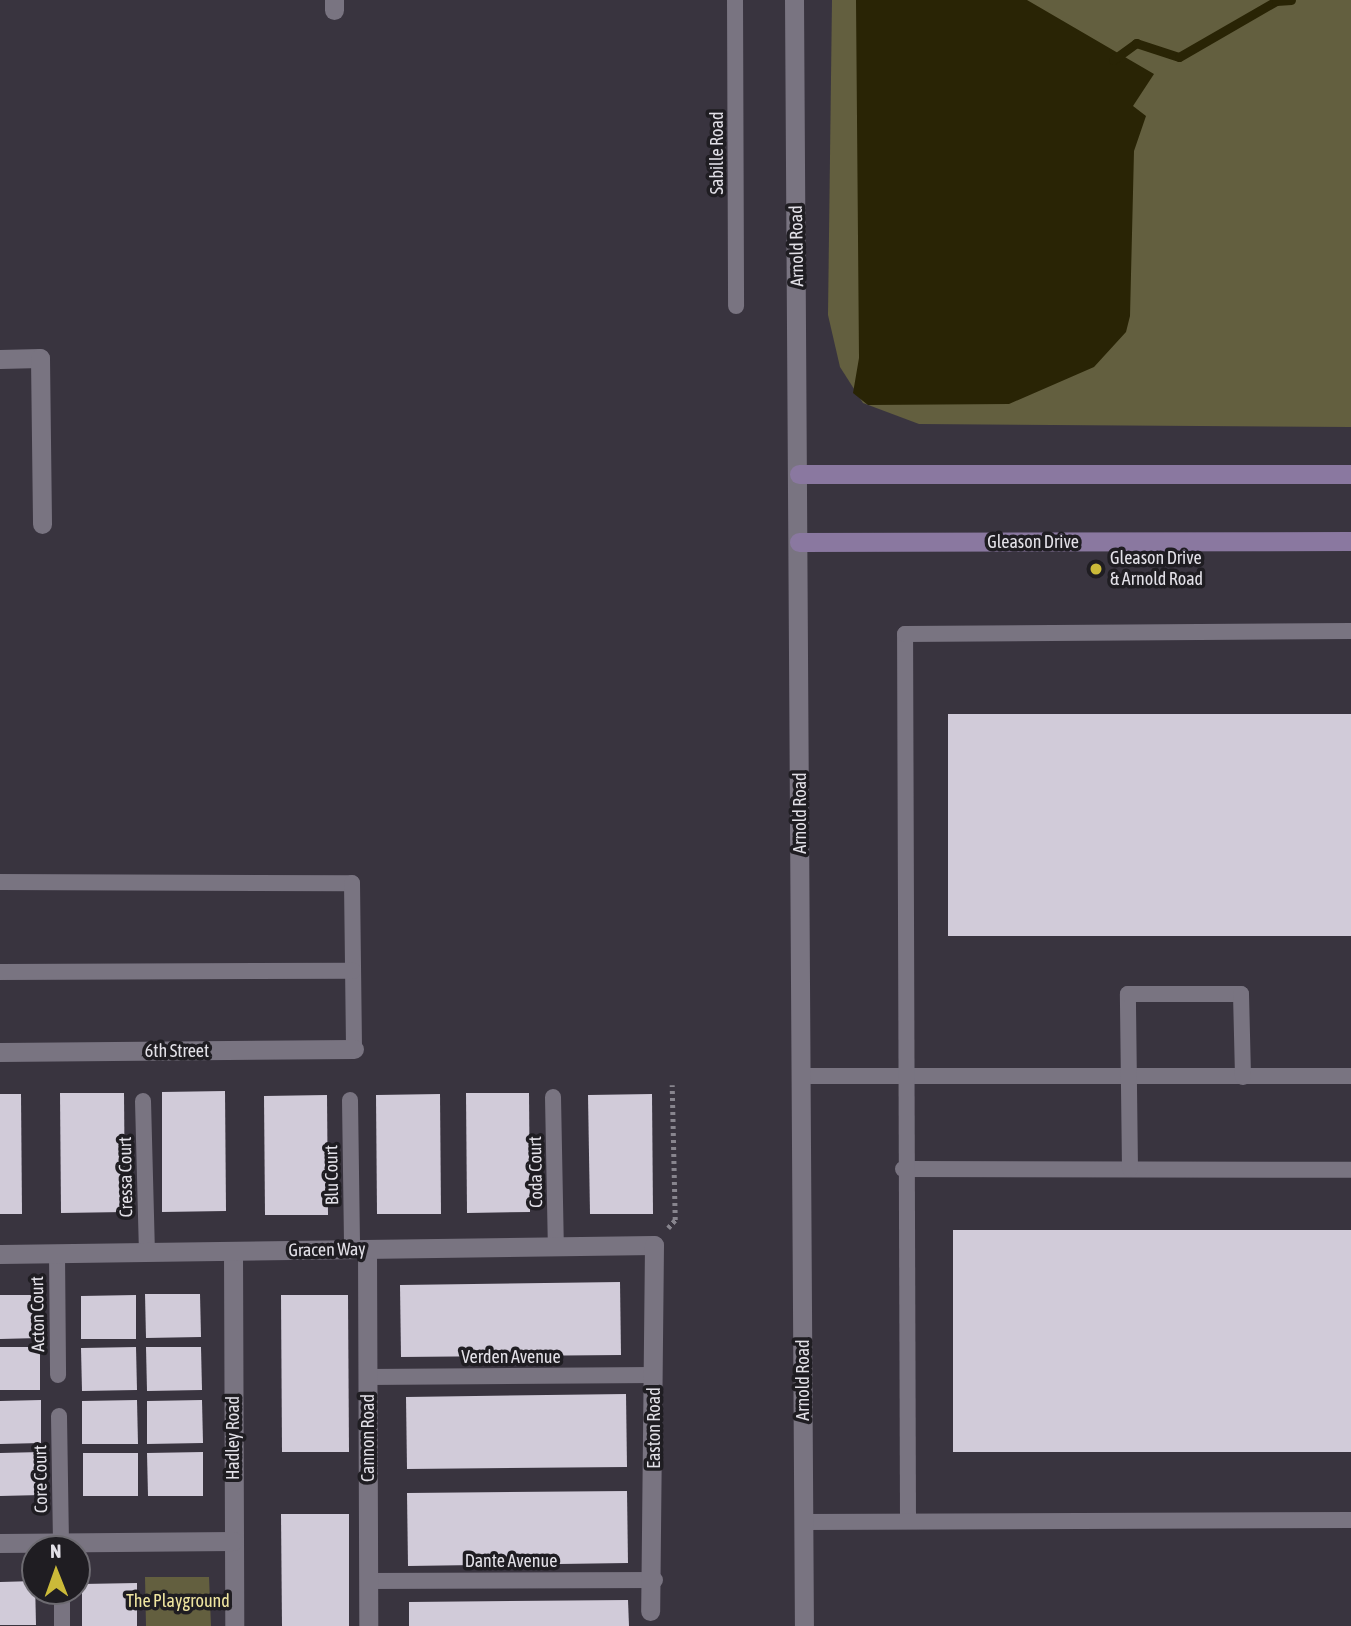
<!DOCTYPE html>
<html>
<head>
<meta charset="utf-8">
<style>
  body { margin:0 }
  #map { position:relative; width:1351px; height:1626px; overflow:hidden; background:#39343f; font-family:"Asap Condensed",sans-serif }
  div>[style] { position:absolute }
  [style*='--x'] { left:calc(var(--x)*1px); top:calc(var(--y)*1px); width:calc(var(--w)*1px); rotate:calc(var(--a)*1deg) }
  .green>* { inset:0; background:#635f3f }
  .water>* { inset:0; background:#292405 }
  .stream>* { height:9px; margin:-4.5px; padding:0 4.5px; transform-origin:4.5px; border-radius:4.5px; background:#292405 }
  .building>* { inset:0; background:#d1cbd9 }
  .path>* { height:4.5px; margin-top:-2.25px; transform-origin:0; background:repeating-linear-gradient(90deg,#88858e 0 3.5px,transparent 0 7px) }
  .service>* { height:16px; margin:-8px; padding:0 8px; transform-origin:8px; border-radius:8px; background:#797481 }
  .minor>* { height:19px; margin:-9.5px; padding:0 9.5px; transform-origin:9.5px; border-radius:9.5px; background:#797481 }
  .tertiary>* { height:19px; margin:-9.5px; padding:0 9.5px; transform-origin:9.5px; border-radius:9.5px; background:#797481 }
  .secondary>* { height:19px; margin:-9.5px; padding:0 9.5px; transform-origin:9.5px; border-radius:9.5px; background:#8a78a0 }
  .dots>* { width:19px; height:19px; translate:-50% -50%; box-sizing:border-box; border:4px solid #1f1d22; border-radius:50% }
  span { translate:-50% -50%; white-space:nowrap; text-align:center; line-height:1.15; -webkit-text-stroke:7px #1f1d22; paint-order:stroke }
  .street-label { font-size:18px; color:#e3e1e8 }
  .poi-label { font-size:18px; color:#e3e1e8 }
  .left { translate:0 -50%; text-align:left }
  .park-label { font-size:18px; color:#f0e6a0 }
  .north { position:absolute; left:21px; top:1535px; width:70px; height:70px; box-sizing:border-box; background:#1f1d22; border:2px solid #6d6b71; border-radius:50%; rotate:359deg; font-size:19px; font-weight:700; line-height:28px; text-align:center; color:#e3e1e8 }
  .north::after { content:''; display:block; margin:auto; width:24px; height:32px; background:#cbba39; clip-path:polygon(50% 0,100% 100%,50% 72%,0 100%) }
</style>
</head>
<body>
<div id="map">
  <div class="green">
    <i style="clip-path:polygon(832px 0,1351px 0,1351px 427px,919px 424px,863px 403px,840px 367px,828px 315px)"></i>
    <i style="clip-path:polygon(145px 1577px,209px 1577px,211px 1626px,146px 1626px)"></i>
  </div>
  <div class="water">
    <i style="clip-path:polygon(856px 0,1027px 0,1154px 74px,1133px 106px,1146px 116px,1134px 151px,1130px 316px,1126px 332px,1094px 367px,1009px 404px,868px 405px,853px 393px,859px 358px)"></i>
  </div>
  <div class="stream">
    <i style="--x:1113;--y:60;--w:29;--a:-36"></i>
    <i style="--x:1136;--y:43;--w:45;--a:18"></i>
    <i style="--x:1179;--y:57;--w:112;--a:-30"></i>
    <i style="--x:1276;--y:1;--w:15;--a:-4"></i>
  </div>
  <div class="building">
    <i style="clip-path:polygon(948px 714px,1351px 714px,1351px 936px,948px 936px)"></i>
    <i style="clip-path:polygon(225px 1091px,226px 1211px,162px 1212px,162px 1092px)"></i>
    <i style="clip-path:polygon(60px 1093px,124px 1093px,125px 1212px,61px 1213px)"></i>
    <i style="clip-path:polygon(466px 1093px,529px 1093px,530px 1212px,467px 1213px)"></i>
    <i style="clip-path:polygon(0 1094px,21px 1094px,22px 1214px,0 1214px)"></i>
    <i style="clip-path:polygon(440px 1094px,441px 1214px,377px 1214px,376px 1095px)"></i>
    <i style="clip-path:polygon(652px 1094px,653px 1214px,590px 1214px,588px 1095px)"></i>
    <i style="clip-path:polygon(327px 1095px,328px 1215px,265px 1215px,264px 1096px)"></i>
    <i style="clip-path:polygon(953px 1230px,1351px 1230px,1351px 1452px,953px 1452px)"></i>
    <i style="clip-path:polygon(620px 1282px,621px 1355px,401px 1357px,400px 1285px)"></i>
    <i style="clip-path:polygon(145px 1294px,200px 1294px,201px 1337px,146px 1338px)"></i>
    <i style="clip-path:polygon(0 1295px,39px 1295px,39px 1338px,0 1339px)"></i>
    <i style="clip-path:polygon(136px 1295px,136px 1339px,81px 1339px,81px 1296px)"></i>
    <i style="clip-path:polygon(281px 1295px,348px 1295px,349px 1452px,282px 1452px)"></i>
    <i style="clip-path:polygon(0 1347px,40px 1347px,40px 1390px,0 1390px)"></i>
    <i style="clip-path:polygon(136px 1347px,137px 1390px,82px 1391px,81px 1348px)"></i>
    <i style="clip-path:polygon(146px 1347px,201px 1347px,202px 1390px,147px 1391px)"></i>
    <i style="clip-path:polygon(626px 1394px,627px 1467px,407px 1469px,406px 1397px)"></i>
    <i style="clip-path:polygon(41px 1400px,41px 1443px,0 1444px,0 1401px)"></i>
    <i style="clip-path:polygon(137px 1400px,138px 1444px,82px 1444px,82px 1401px)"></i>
    <i style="clip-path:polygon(202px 1400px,203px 1443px,147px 1444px,147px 1401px)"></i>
    <i style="clip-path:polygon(41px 1452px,42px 1495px,0 1496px,0 1453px)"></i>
    <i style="clip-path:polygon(203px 1452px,203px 1496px,148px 1496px,147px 1453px)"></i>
    <i style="clip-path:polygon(83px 1453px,138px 1453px,138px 1496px,83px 1496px)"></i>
    <i style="clip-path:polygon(627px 1491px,628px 1563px,408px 1566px,407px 1493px)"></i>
    <i style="clip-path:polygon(281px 1514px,349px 1514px,349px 1626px,282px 1626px)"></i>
    <i style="clip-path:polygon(35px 1581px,36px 1625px,0 1625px,0 1582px)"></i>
    <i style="clip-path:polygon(137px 1583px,137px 1626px,82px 1626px,82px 1584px)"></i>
    <i style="clip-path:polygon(628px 1600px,629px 1626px,409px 1626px,409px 1602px)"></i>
  </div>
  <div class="path">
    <i style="--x:668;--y:1228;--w:11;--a:-49"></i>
    <i style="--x:675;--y:1220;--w:135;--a:-91.3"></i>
  </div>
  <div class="service">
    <i style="--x:735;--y:0;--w:306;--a:89.8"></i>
    <i style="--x:0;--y:882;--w:352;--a:0.2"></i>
    <i style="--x:352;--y:883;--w:166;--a:89.3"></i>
    <i style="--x:0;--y:972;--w:353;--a:-0.2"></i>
    <i style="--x:802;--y:1076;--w:549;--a:0"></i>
    <i style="--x:553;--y:1097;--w:150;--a:88.9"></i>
    <i style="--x:350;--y:1100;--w:149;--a:89.2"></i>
    <i style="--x:143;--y:1101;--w:151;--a:88.5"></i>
    <i style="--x:903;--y:1169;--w:448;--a:0.1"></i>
    <i style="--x:1130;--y:1169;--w:175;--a:-90.7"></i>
    <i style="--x:1128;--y:994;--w:113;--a:0"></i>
    <i style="--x:1241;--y:994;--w:83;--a:88.6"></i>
    <i style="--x:57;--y:1253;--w:122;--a:89.5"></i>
    <i style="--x:367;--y:1377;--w:287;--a:-0.4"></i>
    <i style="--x:59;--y:1416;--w:133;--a:89.1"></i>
    <i style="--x:908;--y:1520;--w:886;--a:-90.19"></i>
    <i style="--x:905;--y:634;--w:446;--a:-0.4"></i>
    <i style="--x:804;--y:1522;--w:547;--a:-0.21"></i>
    <i style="--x:368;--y:1581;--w:287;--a:-0.2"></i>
    <i style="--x:62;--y:1591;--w:35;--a:90"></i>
  </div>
  <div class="minor">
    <i style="--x:334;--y:0;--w:10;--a:90"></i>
    <i style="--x:0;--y:359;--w:40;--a:-1.4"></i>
    <i style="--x:40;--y:358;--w:166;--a:89.3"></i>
    <i style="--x:0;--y:1052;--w:354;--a:-0.5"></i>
    <i style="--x:367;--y:1249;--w:377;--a:89.8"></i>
    <i style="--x:233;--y:1251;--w:375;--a:89.8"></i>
    <i style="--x:0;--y:1254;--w:654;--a:-0.79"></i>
    <i style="--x:654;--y:1245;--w:366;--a:90.6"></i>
    <i style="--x:0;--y:1543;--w:233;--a:-0.5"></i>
  </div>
  <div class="tertiary">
    <i style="--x:794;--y:0;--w:1626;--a:89.65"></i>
  </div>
  <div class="secondary">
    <i style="--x:799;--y:474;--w:552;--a:0"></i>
    <i style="--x:799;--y:542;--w:552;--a:-0.1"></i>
  </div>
  <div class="dots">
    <i style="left:1096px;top:569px;background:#cbba39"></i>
  </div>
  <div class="street-label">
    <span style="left:717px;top:153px;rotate:-90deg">Sabille Road</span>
    <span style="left:797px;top:246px;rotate:-91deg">Arnold Road</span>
    <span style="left:1033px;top:542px">Gleason Drive</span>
    <span style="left:800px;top:813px;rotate:-90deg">Arnold Road</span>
    <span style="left:177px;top:1051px">6th Street</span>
    <span style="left:536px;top:1172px;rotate:-91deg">Coda Court</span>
    <span style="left:332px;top:1175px;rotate:-91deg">Blu Court</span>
    <span style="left:126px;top:1177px;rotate:-91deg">Cressa Court</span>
    <span style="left:327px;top:1250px;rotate:-1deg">Gracen Way</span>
    <span style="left:38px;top:1314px;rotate:-91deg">Acton Court</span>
    <span style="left:511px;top:1357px">Verden Avenue</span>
    <span style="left:803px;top:1380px;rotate:-90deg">Arnold Road</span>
    <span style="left:654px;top:1428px;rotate:-90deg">Easton Road</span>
    <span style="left:233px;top:1438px;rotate:-90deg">Hadley Road</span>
    <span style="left:368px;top:1438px;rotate:-90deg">Cannon Road</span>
    <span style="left:41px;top:1479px;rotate:-91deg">Core Court</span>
    <span style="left:511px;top:1561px">Dante Avenue</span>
  </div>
  <div class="poi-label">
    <span class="left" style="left:1110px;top:569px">Gleason Drive<br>&amp; Arnold Road</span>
  </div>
  <div class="park-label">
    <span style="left:178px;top:1601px">The Playground</span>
  </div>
  <div class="north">N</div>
</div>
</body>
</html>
